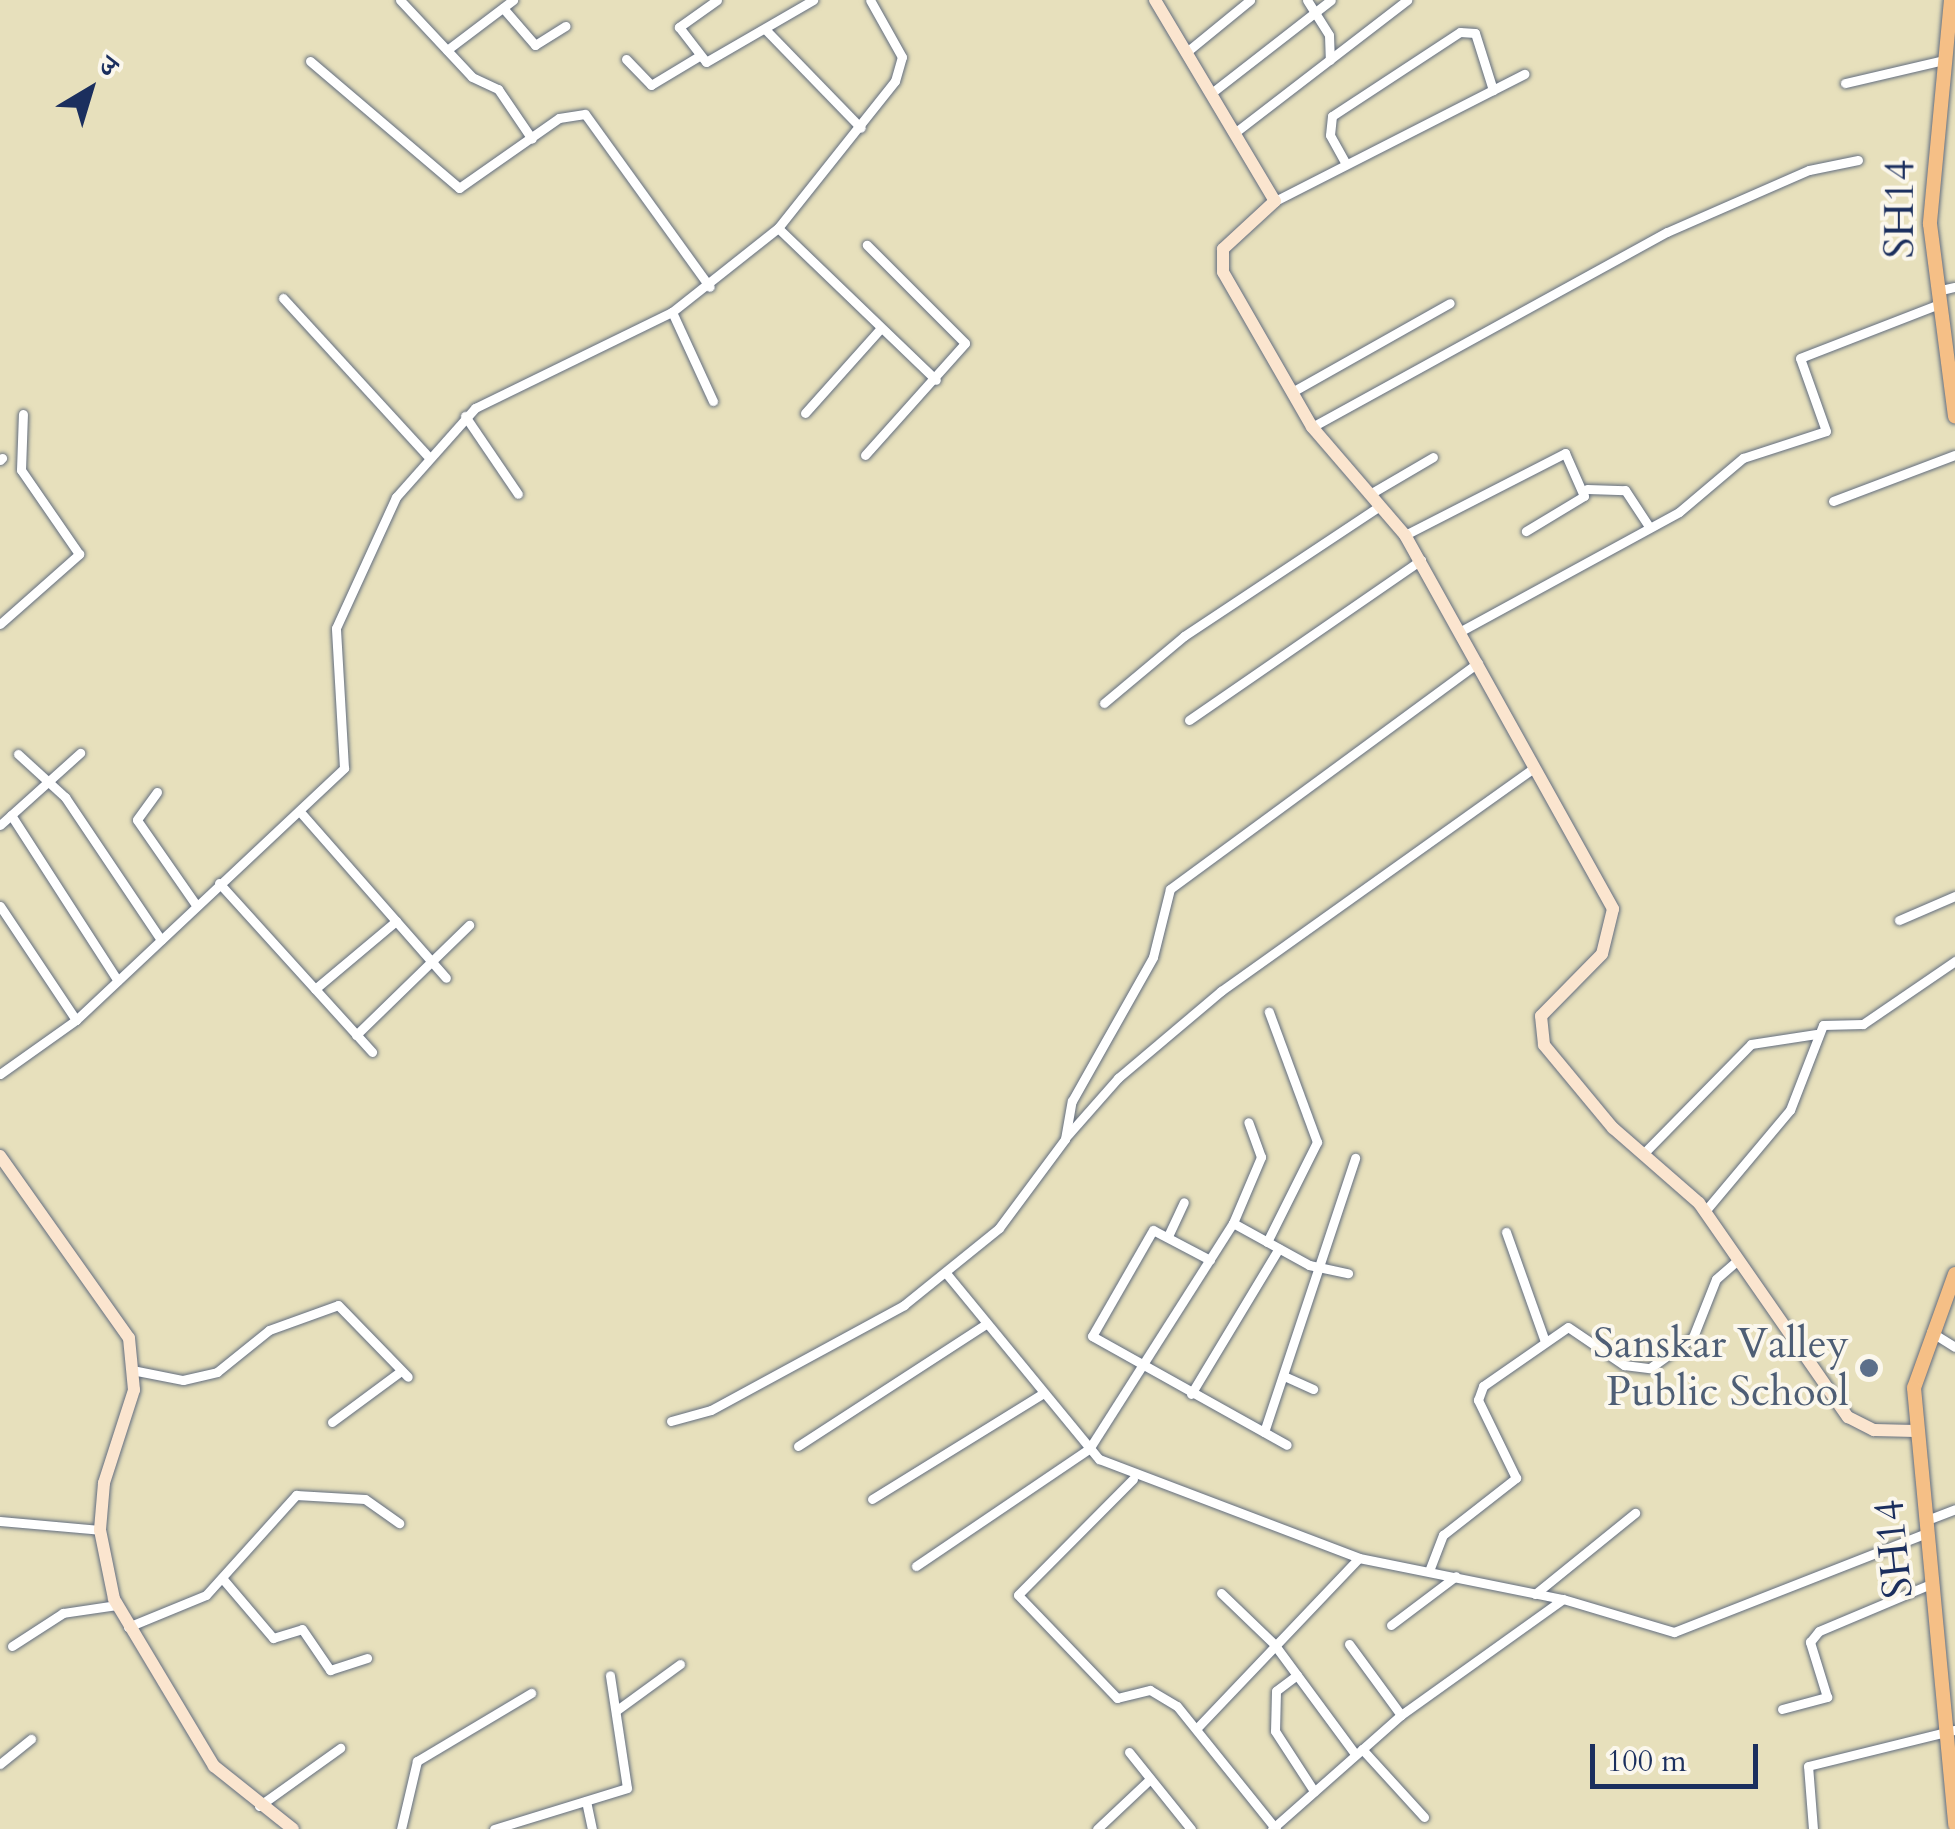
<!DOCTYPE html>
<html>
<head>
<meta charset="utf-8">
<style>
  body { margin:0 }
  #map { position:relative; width:1955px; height:1829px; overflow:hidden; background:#e7e0bc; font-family:Cardo,"Noto Serif Devanagari",serif }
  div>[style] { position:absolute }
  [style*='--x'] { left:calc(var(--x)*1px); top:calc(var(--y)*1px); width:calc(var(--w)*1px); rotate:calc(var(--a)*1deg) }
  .roads { filter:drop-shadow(0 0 2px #626d7f) drop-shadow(0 0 2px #626d7f) }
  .street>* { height:9px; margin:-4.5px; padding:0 4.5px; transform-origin:4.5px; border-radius:4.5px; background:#fff }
  .secondary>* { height:12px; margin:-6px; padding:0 6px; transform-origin:6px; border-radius:6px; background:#fbe5cf }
  .primary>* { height:14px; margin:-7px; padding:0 7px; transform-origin:7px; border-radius:7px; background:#f5bf86 }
  .dots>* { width:28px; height:28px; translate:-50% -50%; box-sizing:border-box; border:5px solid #fbf7ec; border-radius:50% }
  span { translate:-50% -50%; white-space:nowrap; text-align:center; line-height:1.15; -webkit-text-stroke:8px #fbf7ec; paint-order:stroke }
  .street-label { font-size:42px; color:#1b2f5e }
  .service-label { font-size:42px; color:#4e5e75 }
  .right { translate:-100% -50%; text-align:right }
  .north { position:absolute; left:40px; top:40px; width:100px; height:100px; -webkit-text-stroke:8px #fbf7ec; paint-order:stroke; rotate:38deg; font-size:28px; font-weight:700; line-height:40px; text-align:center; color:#1b2f5e }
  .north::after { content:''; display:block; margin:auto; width:35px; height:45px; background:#1b2f5e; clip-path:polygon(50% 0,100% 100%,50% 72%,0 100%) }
  .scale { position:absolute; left:1590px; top:1744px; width:168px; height:45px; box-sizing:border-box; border:5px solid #1b2f5e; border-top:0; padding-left:12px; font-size:30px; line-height:35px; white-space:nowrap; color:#1b2f5e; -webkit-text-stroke:8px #fbf7ec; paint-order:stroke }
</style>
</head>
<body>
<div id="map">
  <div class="roads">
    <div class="street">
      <i style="--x:400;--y:0;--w:105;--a:46.9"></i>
      <i style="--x:472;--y:77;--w:29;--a:25"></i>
      <i style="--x:498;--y:89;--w:60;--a:55.8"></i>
      <i style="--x:717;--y:0;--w:47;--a:144.6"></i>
      <i style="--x:679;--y:27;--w:44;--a:52.4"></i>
      <i style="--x:706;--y:62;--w:124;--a:-30.1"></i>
      <i style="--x:1307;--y:0;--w:41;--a:57.8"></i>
      <i style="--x:1329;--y:35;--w:25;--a:88"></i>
      <i style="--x:503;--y:8;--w:49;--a:49.1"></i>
      <i style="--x:535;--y:45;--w:36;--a:-32"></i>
      <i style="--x:766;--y:30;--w:136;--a:45.9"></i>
      <i style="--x:447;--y:50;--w:83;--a:-37.1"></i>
      <i style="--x:1189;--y:50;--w:79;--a:-39.3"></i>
      <i style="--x:626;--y:59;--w:36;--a:46"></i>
      <i style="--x:651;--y:85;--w:56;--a:-31.1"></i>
      <i style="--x:310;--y:61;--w:196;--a:40.4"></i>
      <i style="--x:459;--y:188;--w:122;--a:-35"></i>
      <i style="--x:559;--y:118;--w:26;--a:-9"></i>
      <i style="--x:585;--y:114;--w:213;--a:54.2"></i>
      <i style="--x:1845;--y:83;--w:102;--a:-13.1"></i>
      <i style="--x:1214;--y:91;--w:148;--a:-37.9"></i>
      <i style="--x:1237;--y:131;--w:215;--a:-37.6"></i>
      <i style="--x:1346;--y:164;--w:33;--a:-119"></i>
      <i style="--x:1330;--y:135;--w:19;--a:-84"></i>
      <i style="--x:1332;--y:116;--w:153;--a:-33.3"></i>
      <i style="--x:1460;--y:32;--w:15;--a:4"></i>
      <i style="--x:1475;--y:33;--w:60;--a:72.5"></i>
      <i style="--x:1275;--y:201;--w:280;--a:-27"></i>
      <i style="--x:778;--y:228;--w:219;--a:43.9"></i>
      <i style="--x:1937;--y:291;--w:18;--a:-13"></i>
      <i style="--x:283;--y:298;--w:213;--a:47.5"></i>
      <i style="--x:672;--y:312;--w:98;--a:65.3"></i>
      <i style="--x:1292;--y:392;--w:181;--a:-29.4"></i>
      <i style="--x:805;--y:413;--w:113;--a:-48.2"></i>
      <i style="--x:465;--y:416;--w:94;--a:55.8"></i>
      <i style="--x:1312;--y:427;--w:405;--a:-28.8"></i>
      <i style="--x:1667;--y:232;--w:155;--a:-23.6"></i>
      <i style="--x:1809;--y:170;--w:50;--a:-11.5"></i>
      <i style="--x:865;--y:455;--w:150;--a:-48.2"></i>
      <i style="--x:965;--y:343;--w:139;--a:-135"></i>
      <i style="--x:0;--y:460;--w:3;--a:-45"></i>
      <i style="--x:1587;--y:489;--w:38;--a:2"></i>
      <i style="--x:1625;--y:490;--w:45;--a:56.7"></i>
      <i style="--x:1370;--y:494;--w:73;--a:-30.4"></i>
      <i style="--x:1833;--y:501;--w:130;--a:-20.7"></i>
      <i style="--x:1405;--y:535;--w:180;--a:-27.1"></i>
      <i style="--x:1565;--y:453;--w:47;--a:66.2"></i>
      <i style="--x:1584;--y:496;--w:68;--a:148.9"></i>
      <i style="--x:0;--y:624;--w:106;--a:-41.5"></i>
      <i style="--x:79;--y:554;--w:102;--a:-124.6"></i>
      <i style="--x:21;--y:470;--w:56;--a:-88"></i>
      <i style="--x:1461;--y:631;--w:248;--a:-28.6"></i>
      <i style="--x:1679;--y:512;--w:84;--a:-40.2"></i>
      <i style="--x:1743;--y:458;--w:87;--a:-18"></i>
      <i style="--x:1826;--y:431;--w:77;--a:-109.6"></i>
      <i style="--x:1800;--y:358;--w:149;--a:-21.2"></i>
      <i style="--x:1104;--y:703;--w:104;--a:-39.9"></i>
      <i style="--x:1184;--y:636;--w:235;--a:-33.6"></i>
      <i style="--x:1189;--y:720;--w:282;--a:-34.6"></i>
      <i style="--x:18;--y:754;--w:64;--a:42.5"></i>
      <i style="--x:65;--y:797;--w:172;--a:56.1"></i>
      <i style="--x:157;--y:792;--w:34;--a:126"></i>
      <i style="--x:137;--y:820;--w:103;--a:55.2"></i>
      <i style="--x:302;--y:814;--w:218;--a:48.7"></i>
      <i style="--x:11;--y:815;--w:197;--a:57.2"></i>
      <i style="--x:0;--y:825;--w:108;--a:-42"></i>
      <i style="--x:219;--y:883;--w:228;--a:47.8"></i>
      <i style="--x:0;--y:906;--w:137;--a:56.3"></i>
      <i style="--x:1899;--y:920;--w:61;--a:-23.2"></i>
      <i style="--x:315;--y:989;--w:106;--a:-40"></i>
      <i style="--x:356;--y:1035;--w:158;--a:-44.2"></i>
      <i style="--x:0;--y:1074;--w:93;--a:-35.4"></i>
      <i style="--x:76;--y:1020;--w:368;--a:-43.2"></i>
      <i style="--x:344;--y:768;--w:140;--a:-93.3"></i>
      <i style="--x:336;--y:628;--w:144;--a:-65.4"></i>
      <i style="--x:396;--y:497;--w:119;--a:-48.4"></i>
      <i style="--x:475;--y:408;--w:219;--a:-26"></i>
      <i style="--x:672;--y:312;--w:135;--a:-38.4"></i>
      <i style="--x:778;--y:228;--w:188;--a:-51.5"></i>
      <i style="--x:895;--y:81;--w:25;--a:-74"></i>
      <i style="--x:902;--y:57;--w:65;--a:-119.3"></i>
      <i style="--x:1066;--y:1137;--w:79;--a:-48.6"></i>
      <i style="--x:1118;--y:1078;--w:135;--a:-40.2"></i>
      <i style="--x:1221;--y:991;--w:382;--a:-35.5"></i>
      <i style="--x:1643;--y:1154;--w:154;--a:-45.5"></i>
      <i style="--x:1751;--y:1044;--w:66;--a:-8.7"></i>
      <i style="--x:1706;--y:1210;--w:131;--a:-50"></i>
      <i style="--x:1790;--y:1110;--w:91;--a:-68.8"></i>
      <i style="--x:1823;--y:1025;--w:40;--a:-1.4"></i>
      <i style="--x:1863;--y:1024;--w:112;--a:-34.4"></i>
      <i style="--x:1233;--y:1223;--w:87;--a:28.9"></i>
      <i style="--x:1309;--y:1265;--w:40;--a:12"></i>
      <i style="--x:1506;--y:1232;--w:114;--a:70.4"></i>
      <i style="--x:1169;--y:1234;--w:35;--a:-65"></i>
      <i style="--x:1267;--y:1242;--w:112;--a:-63.4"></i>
      <i style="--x:1317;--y:1142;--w:139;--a:-110.3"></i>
      <i style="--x:1210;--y:1260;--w:64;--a:-152.2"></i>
      <i style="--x:1153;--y:1230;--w:122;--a:119.9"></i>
      <i style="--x:1092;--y:1336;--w:223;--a:29.2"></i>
      <i style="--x:946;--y:1273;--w:241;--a:50.6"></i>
      <i style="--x:1099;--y:1459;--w:278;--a:20.8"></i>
      <i style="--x:1359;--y:1558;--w:208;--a:11.4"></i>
      <i style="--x:1563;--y:1599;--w:116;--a:16.6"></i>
      <i style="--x:1674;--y:1632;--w:274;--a:-21.4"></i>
      <i style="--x:1931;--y:1332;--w:28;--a:32"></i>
      <i style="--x:137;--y:1371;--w:47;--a:11.1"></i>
      <i style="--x:183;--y:1380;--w:35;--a:-13"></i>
      <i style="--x:217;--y:1372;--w:67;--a:-38.9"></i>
      <i style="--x:269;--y:1330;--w:73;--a:-19.9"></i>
      <i style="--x:338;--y:1305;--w:100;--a:45.8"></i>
      <i style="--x:1284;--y:1376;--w:32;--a:24"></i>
      <i style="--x:1191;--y:1394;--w:170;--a:-58.9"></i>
      <i style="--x:671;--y:1421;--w:41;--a:-15.4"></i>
      <i style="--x:711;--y:1410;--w:220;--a:-28.5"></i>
      <i style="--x:904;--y:1305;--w:122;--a:-39"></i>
      <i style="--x:999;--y:1228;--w:111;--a:-53.4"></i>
      <i style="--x:1065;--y:1139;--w:39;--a:-80"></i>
      <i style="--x:1072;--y:1101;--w:165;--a:-60.6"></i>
      <i style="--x:1153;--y:957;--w:70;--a:-76"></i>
      <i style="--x:1170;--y:889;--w:382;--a:-36.3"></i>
      <i style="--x:332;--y:1422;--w:86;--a:-36.5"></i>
      <i style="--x:1264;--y:1432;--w:289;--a:-71.6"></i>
      <i style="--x:798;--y:1446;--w:224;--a:-33"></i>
      <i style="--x:1133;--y:1479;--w:163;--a:134.8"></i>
      <i style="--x:1018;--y:1595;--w:143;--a:46.1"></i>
      <i style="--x:1117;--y:1698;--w:34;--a:-14"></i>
      <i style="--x:1150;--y:1690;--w:31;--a:31"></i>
      <i style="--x:1177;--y:1706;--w:158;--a:51.2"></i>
      <i style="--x:872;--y:1499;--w:200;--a:-31.7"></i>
      <i style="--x:1927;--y:1520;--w:30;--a:-21"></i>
      <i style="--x:0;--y:1521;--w:100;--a:5.1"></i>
      <i style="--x:916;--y:1566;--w:209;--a:-34.1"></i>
      <i style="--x:1089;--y:1449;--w:268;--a:-57.5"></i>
      <i style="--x:1233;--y:1223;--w:72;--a:-67"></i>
      <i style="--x:1261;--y:1157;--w:37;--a:-110"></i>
      <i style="--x:1429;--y:1571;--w:39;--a:-69"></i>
      <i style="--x:1443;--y:1535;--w:93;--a:-38"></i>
      <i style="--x:1516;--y:1478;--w:87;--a:-116"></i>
      <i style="--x:1478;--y:1400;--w:15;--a:-70"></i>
      <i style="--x:1483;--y:1386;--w:103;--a:-34.8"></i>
      <i style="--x:1568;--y:1327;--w:68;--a:34.2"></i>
      <i style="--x:1624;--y:1365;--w:26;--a:7"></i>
      <i style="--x:1650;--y:1368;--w:53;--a:-35.8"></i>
      <i style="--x:1693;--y:1337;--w:62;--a:-68.4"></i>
      <i style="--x:1716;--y:1279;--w:29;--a:-41"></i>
      <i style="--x:222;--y:1578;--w:79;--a:49.6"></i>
      <i style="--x:273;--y:1638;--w:30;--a:-17"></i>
      <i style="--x:302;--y:1629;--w:50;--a:55.7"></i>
      <i style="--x:330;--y:1670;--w:39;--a:-18"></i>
      <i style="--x:1221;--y:1593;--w:74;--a:43.9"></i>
      <i style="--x:1274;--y:1644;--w:137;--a:53.6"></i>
      <i style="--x:1535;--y:1594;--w:129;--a:-39"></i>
      <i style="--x:1391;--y:1625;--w:81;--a:-37"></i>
      <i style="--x:128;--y:1627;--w:84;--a:-22.3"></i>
      <i style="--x:206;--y:1595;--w:135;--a:-48"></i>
      <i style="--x:296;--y:1495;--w:69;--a:3.3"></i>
      <i style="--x:365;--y:1499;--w:42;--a:35.2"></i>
      <i style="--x:1349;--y:1644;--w:88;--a:53.8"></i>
      <i style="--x:12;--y:1646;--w:61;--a:-32.9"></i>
      <i style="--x:63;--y:1613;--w:55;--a:-8.4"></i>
      <i style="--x:1297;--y:1675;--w:26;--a:143"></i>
      <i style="--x:1276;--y:1691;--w:40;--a:91.4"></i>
      <i style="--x:1275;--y:1731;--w:72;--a:57"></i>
      <i style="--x:1782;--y:1709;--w:47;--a:-14.9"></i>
      <i style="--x:1827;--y:1697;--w:58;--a:-107.2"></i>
      <i style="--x:1810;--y:1642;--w:14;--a:-51"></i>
      <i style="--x:1819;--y:1631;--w:124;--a:-22.8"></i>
      <i style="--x:617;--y:1710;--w:78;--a:-36.1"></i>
      <i style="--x:1196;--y:1729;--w:236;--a:-46.4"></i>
      <i style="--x:1362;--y:1749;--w:92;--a:47.6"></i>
      <i style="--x:1129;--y:1752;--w:99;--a:51.2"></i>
      <i style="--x:0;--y:1764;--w:40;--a:-39"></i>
      <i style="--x:586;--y:1801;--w:29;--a:78"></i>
      <i style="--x:259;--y:1806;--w:100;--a:-35.6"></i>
      <i style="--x:401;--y:1829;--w:70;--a:-76.8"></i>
      <i style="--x:417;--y:1761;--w:133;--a:-30.8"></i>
      <i style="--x:494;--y:1829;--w:139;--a:-17.1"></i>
      <i style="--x:627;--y:1788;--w:114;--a:-98.6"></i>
      <i style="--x:1097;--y:1829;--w:73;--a:-43.3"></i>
      <i style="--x:1272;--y:1829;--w:172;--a:-41.5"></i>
      <i style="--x:1401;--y:1715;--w:199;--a:-35.6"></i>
      <i style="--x:1813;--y:1829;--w:63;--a:-94.5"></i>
      <i style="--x:1808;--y:1766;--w:151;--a:-13.8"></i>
    </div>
    <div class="secondary">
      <i style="--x:1155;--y:0;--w:234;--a:59.2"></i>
      <i style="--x:1275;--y:201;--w:71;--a:137.3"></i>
      <i style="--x:1223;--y:249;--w:23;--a:90"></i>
      <i style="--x:1223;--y:272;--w:179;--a:60.1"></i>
      <i style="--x:1312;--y:427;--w:143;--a:49.3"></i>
      <i style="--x:1405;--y:535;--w:428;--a:60.9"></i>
      <i style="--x:1613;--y:909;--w:46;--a:103.7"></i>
      <i style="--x:1602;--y:954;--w:87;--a:134.5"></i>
      <i style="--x:1541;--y:1016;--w:29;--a:84"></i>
      <i style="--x:1544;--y:1045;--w:108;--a:50.3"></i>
      <i style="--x:1613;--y:1128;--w:114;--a:41.1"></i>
      <i style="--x:1699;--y:1203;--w:261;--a:55.2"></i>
      <i style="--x:1848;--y:1417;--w:29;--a:27"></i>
      <i style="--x:1874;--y:1430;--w:41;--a:1.4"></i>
      <i style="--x:0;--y:1156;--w:223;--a:54.7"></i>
      <i style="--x:129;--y:1338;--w:52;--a:84.5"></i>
      <i style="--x:134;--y:1390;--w:98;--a:107.9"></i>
      <i style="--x:104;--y:1483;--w:47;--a:94.9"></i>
      <i style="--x:100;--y:1530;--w:70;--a:78.5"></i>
      <i style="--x:114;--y:1599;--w:195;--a:59.1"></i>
      <i style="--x:214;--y:1766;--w:101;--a:38.6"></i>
    </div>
    <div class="primary">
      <i style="--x:1951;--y:0;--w:225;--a:95.4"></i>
      <i style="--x:1930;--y:224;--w:194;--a:82.6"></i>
      <i style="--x:1955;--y:1274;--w:121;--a:109.8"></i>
      <i style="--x:1914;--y:1388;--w:439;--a:84.6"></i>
    </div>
  </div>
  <div class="dots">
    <i style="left:1869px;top:1368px;background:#5c6f8a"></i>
  </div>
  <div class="street-label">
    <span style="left:1900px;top:209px;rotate:-90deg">SH14</span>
    <span style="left:1894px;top:1549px;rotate:-96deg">SH14</span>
  </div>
  <div class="service-label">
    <span class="right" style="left:1849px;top:1368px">Sanskar Valley<br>Public School</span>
  </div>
  <div class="north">उ</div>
  <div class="scale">100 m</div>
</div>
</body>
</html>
